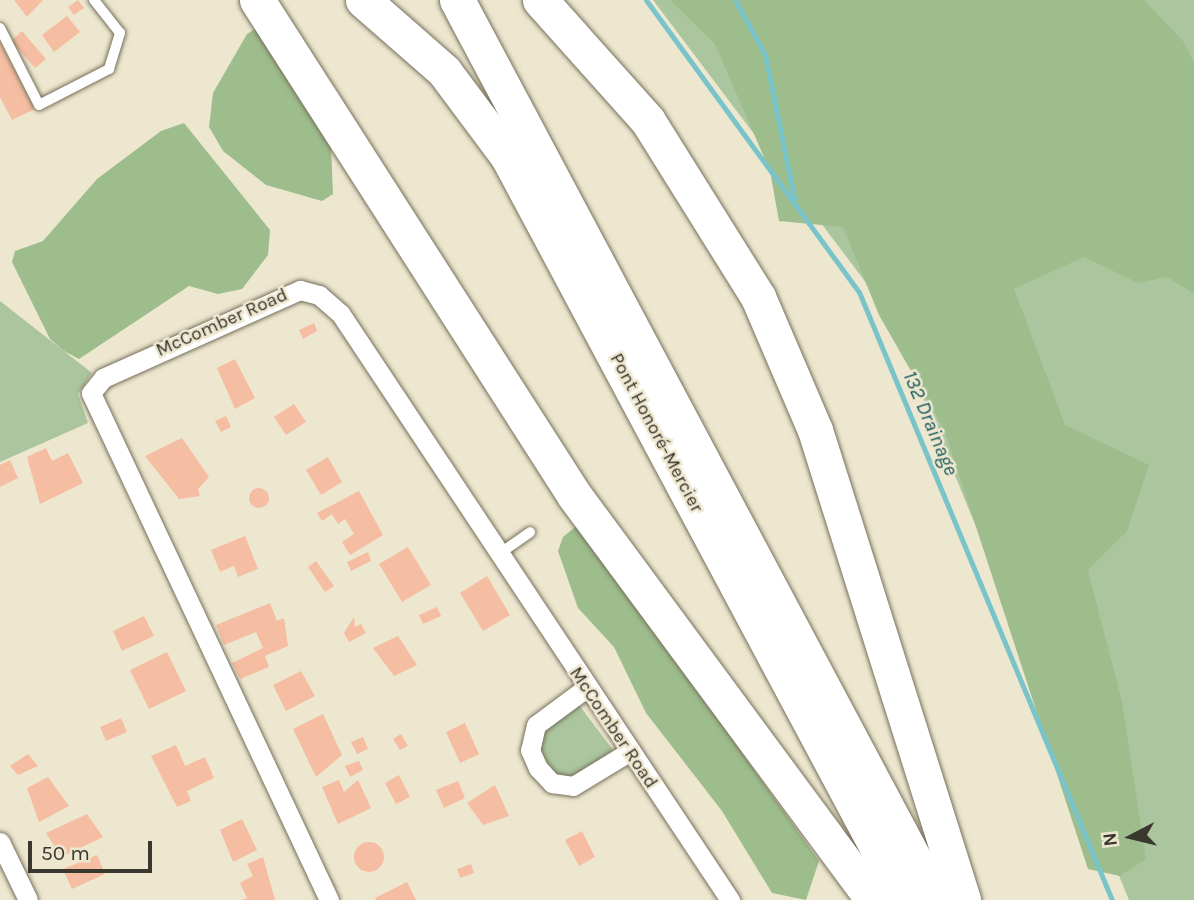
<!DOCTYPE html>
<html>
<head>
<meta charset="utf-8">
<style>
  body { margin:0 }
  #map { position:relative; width:1194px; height:900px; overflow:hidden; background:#eee7d0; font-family:Karla,sans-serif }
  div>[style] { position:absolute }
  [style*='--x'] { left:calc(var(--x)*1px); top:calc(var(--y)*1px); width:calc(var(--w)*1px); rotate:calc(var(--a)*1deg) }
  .green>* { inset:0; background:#abc69e }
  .forest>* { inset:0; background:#9dbd8d }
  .stream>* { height:5px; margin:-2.5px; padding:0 2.5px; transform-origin:2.5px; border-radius:2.5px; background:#79c4c8 }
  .building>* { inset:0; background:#f5bda1 }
  .round { border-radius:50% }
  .roads { filter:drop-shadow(0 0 2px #76705b) drop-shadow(0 0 2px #76705b) }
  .lane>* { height:10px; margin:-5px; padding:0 5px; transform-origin:5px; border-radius:5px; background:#fff }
  .street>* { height:19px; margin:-9.5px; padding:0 9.5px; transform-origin:9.5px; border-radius:9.5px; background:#fff }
  .highway>* { height:35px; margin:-17.5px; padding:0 17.5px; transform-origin:17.5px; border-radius:17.5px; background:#fff }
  span { translate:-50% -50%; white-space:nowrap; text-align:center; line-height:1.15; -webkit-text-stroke:5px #eee7d0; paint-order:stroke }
  .street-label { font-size:19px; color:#3a372e }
  .water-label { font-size:21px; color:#1e5d60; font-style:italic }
  .north { position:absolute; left:1096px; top:802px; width:70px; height:70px; -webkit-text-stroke:5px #eee7d0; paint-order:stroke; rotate:263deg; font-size:19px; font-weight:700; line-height:28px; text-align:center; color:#3a372e }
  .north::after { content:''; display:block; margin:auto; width:24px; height:32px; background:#3a372e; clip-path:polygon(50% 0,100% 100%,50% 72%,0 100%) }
  .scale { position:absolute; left:28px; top:841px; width:124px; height:32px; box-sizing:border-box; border:4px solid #3a372e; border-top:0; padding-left:9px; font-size:21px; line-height:24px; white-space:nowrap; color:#3a372e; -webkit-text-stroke:5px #eee7d0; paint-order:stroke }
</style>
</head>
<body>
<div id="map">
  <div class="green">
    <i style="clip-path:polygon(653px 0,1194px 0,1194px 900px,1129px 900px,888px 312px)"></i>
    <i style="clip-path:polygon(0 301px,92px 373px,78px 394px,88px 423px,0 462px)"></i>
    <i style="clip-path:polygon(579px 705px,613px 750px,579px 776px,556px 776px,537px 748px,541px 729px)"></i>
  </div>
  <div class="forest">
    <i style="clip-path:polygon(670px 0,1144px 0,1183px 41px,1194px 63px,1194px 294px,1167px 277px,1138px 283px,1084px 257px,1014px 289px,1065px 425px,1149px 465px,1127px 531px,1088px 570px,1122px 702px,1146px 859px,1120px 876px,1088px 869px,944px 429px,879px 315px,843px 227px,779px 221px,770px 171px,715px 44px)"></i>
    <i style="clip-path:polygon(257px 28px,331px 146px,333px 194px,322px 201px,266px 185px,223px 151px,209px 127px,213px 93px,247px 34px)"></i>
    <i style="clip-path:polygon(184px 123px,270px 230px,268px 255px,242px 289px,218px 294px,189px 286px,79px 359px,64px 351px,50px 339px,12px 262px,15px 251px,43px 241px,97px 179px,161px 131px)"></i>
    <i style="clip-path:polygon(579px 524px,819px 861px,806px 900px,772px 893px,722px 811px,646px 713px,614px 647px,578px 608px,558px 551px,563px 537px)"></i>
  </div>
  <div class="stream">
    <i style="--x:646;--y:0;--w:361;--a:53.9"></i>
    <i style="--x:859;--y:292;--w:659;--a:67.41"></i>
    <i style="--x:735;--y:0;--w:63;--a:61.4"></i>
    <i style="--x:765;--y:55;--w:146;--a:78.5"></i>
  </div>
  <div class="building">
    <i style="clip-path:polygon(14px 0,43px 0,27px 17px)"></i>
    <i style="clip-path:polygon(78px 0,84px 8px,74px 15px,68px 7px)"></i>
    <i style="clip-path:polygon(67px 16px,80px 32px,54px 52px,42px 35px)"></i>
    <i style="clip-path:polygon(22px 31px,46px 59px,35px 68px,11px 41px)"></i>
    <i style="clip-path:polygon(0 42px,35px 109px,12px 120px,0 97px)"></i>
    <i style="clip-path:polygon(314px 323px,317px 331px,303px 339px,299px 330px)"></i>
    <i style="clip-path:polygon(235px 359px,255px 398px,235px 409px,217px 368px)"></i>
    <i style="clip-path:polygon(294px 404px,306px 422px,286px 435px,274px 417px)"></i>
    <i style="clip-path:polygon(226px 416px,231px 427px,221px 432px,215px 421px)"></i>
    <i style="clip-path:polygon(182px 438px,209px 477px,198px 489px,200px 496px,179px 499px,145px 456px)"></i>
    <i style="clip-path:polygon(46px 448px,52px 461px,68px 453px,83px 483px,40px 504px,27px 457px)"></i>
    <i style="clip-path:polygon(328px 457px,342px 482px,321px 495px,306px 470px)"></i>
    <i style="clip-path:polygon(10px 460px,18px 478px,0 487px,0 465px)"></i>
    <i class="round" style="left:249px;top:488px;width:20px;height:20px"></i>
    <i style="clip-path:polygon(359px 491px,383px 535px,350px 555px,342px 542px,354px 534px,345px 519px,338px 524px,332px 514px,322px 521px,317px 513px)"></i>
    <i style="clip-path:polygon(245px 536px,258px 569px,238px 577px,234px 566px,220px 572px,211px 550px)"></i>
    <i style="clip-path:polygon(408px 547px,431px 585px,402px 602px,379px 564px)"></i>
    <i style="clip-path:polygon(368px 552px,371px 561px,351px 571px,347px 562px)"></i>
    <i style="clip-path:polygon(316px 561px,334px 586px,325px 592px,308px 567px)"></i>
    <i style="clip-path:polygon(487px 576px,510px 615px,483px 631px,460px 593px)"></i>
    <i style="clip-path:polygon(270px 603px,277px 621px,284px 618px,288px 646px,265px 656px,269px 667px,240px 679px,232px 663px,263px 648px,256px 632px,224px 645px,216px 625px)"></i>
    <i style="clip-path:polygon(437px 607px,441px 616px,423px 624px,419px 615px)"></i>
    <i style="clip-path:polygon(144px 616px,154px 636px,122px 651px,113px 631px)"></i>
    <i style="clip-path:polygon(354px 617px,355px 627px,361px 624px,366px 633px,349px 642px,344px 633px)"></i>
    <i style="clip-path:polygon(398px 636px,417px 665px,394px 676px,373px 648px)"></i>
    <i style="clip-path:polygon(167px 652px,186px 691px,149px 709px,130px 670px)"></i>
    <i style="clip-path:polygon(301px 671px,315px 696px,286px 711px,273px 685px)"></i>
    <i style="clip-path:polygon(323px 714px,342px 755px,316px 777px,293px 729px)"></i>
    <i style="clip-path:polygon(121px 718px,127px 732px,106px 741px,100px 727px)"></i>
    <i style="clip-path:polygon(465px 723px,479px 754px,460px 763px,446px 732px)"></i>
    <i style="clip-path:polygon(401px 734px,408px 746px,400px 750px,393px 739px)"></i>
    <i style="clip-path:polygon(363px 737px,368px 749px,357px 754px,351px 742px)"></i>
    <i style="clip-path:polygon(176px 745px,185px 766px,205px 757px,214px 778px,187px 791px,191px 801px,177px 807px,151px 756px)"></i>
    <i style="clip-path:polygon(28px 754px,38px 766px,18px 775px,10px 766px)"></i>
    <i style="clip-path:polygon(359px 761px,363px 770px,350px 777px,345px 766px)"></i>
    <i style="clip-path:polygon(399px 775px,410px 797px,396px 804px,385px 783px)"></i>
    <i style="clip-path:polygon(48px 777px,69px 806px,39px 822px,27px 788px)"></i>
    <i style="clip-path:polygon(339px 780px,344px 792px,358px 780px,371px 808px,338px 824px,322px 787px)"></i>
    <i style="clip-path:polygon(458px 781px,465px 798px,444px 808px,436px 790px)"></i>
    <i style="clip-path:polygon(495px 785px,509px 816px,483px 825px,467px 803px)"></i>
    <i style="clip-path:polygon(87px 814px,103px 837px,61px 857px,46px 833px)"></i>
    <i style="clip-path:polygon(242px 819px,257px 850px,233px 862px,220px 830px)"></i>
    <i style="clip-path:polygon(582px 831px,595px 857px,579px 866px,565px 840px)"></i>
    <i class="round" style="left:354px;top:842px;width:30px;height:30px"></i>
    <i style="clip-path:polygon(97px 855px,105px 874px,72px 889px,63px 869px)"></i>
    <i style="clip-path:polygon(263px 857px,275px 900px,242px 900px,247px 898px,240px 883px,253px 876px,247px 864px)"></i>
    <i style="clip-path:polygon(471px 864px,474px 873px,460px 878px,457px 869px)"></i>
    <i style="clip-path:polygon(407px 882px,416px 900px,376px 900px,375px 898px)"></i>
  </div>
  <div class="roads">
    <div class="lane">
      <i style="--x:0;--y:28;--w:86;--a:63.1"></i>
      <i style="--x:39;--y:105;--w:79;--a:-27.2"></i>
      <i style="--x:109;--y:69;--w:38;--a:-73"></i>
      <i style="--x:120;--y:33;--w:42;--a:-128.2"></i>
      <i style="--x:499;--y:554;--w:38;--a:-35"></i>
    </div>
    <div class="street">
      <i style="--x:586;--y:688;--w:62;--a:143.5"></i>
      <i style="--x:536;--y:725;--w:26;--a:103"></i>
      <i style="--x:530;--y:750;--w:20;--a:66"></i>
      <i style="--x:538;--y:768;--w:21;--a:47"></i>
      <i style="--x:552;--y:783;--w:21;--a:8"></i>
      <i style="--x:573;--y:786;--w:66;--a:-31.3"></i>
      <i style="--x:0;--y:842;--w:64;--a:64.2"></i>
      <i style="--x:329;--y:900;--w:560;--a:-115.15"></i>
      <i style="--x:91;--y:393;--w:19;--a:-51"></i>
      <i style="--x:103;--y:378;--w:216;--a:-24.1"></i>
      <i style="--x:300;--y:290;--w:20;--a:15"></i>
      <i style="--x:319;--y:295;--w:28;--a:41"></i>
      <i style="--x:340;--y:313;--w:705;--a:56.4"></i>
    </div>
    <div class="highway">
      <i style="--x:257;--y:0;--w:588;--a:57.36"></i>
      <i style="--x:574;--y:495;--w:503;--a:53.56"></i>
      <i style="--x:363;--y:0;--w:108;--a:41.2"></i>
      <i style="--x:444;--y:71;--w:107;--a:53.3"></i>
      <i style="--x:508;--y:157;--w:842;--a:61.88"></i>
      <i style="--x:457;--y:0;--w:1020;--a:61.98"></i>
      <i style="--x:540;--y:0;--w:162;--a:48.2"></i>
      <i style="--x:648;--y:121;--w:208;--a:58"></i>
      <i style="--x:758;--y:297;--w:145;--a:66.8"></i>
      <i style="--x:815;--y:430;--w:493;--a:72.5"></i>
    </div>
  </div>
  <div class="street-label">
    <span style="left:222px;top:323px;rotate:-24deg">McComber Road</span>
    <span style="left:656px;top:433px;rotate:62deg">Pont Honoré-Mercier</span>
    <span style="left:613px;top:728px;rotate:56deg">McComber Road</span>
  </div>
  <div class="water-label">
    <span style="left:931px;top:423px;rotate:67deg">132 Drainage</span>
  </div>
  <div class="north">N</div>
  <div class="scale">50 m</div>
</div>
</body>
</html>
